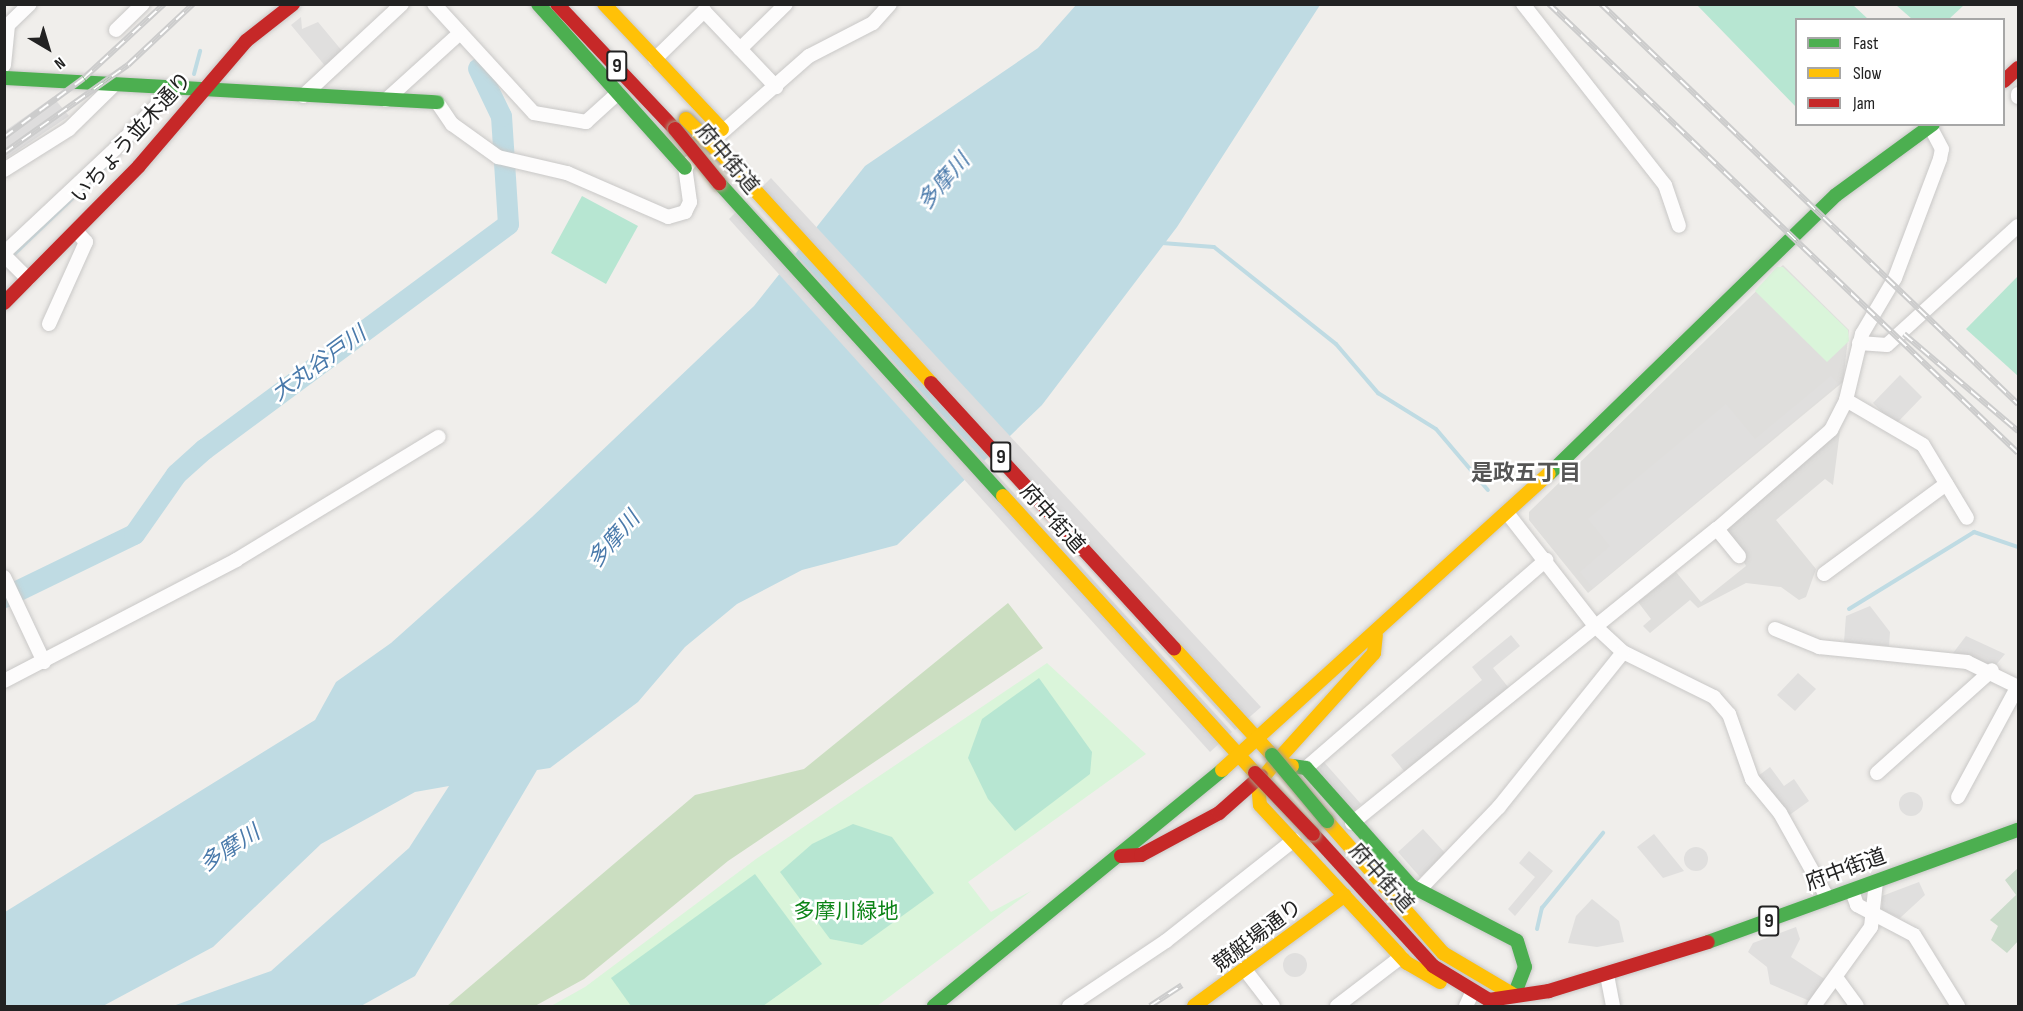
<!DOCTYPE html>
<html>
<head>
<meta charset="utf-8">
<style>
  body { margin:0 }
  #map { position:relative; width:2023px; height:1011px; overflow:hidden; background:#f0eeeb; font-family:"Sofia Sans Condensed","Noto Sans JP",sans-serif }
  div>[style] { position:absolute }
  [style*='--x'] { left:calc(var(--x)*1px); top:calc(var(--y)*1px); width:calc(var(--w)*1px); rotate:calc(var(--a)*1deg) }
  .residential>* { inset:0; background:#dfdedc }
  .forest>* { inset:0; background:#cbdec1 }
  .cemetery>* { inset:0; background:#cadbca }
  .park>* { inset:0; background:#daf5da }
  .pitch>* { inset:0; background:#b7e6d2 }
  .parking>* { inset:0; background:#e0dfde }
  .round { border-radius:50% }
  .water>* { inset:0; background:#bfdbe3 }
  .pier>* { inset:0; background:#dedddd }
  .stream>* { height:4px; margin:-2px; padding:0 2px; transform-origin:2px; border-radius:2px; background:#bfdbe3 }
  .river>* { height:21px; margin:-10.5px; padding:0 10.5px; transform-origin:10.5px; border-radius:10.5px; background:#bfdbe3 }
  .roads { filter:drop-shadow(0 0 2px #c9c8c7) drop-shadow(0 0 2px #c9c8c7) }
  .street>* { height:14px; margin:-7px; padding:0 7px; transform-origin:7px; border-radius:7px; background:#fdfcfc }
  .fast>* { height:14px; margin:-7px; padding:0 7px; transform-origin:7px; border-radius:7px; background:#4caf50 }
  .slow>* { height:14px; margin:-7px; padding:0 7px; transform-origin:7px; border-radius:7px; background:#ffc107 }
  .jam>* { height:14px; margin:-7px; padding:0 7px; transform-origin:7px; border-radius:7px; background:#c62828 }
  .rail>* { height:6px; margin-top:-3px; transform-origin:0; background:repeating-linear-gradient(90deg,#fff 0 11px,#ccc 0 22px); box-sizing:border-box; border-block:2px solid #ccc }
  .bridges { filter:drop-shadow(0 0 2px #a79c86) drop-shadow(0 0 2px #a79c86) }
  .fast-bridge>* { height:14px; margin:-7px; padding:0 7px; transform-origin:7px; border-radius:7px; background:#4caf50 }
  .slow-bridge>* { height:14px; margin:-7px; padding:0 7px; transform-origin:7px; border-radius:7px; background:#ffc107 }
  .jam-bridge>* { height:14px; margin:-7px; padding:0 7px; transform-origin:7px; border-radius:7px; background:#c62828 }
  span { translate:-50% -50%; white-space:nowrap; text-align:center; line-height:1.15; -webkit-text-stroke:5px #fff; paint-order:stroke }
  .shield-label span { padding:2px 4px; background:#fff; border:2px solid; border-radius:4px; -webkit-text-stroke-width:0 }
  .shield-label { font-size:20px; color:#222; font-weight:700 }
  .street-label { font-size:21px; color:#222 }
  .park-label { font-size:21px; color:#0c8416 }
  .water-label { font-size:22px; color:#4a7aab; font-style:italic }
  .neighbourhood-label { font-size:22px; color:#555; font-weight:700 }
  .frame { position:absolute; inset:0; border:6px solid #222; pointer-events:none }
  .legend { position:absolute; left:1795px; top:18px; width:210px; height:108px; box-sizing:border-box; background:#fff; border:2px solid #a7a7a7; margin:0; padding:8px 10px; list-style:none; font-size:18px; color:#222 }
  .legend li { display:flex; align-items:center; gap:12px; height:30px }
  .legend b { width:30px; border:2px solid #a7a7a7 }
  .north { position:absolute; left:18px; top:18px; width:60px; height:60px; -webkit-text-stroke:4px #fff; paint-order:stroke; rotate:142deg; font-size:16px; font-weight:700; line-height:24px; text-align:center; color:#222 }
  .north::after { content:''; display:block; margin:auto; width:21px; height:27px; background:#222; clip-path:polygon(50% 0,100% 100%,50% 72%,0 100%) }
</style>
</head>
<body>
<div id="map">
  <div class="residential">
    <i style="clip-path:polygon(1783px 265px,1849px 330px,1843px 382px,1588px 593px,1529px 520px,1529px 512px)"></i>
    <i style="clip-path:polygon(1840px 431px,1833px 485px,1825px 479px,1776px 520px,1816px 569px,1806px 597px,1799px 600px,1781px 587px,1746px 583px,1698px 608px,1690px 600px,1650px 633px,1643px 626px,1651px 619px,1638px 602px,1676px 572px,1701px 602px,1746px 566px,1726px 528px)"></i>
  </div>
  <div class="forest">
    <i style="clip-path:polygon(1008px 603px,1043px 648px,728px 861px,584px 979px,535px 1006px,447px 1006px,695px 795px,804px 769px)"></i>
  </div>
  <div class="cemetery">
    <i style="clip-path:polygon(2018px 868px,2018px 941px,2007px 953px,1991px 940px,1998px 926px,1990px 920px,2016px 895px,2005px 880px)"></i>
  </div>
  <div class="park">
    <i style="clip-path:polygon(1777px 267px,1783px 267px,1848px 330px,1849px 341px,1827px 362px,1755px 291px)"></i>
    <i style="clip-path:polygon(1047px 663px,1146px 754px,968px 882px,991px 912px,1031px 891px,877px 1006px,551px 1006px,585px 987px,756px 859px)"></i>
  </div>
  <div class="pitch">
    <i style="clip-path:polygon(1697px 5px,1853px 5px,1868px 19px,1796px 20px,1796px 107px)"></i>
    <i style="clip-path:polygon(1896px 5px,1964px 5px,1948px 20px,1912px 19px)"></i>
    <i style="clip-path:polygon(582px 196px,638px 226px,606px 284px,551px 253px)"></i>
    <i style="clip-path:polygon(2018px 276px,2018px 376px,1966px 329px)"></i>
    <i style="clip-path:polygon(1039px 678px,1092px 752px,1090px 774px,1015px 831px,988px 799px,968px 758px,982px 719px)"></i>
    <i style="clip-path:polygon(853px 824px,892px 837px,934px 893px,862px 945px,830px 939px,780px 872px,812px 844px)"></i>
    <i style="clip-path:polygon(755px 874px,822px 964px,763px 1006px,631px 1006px,611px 978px)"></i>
  </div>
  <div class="parking">
    <i style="clip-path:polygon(301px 17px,302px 29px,318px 22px,343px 52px,326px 67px,291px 25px)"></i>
    <i style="clip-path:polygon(1900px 375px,1922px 397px,1895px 425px,1873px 403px)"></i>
    <i style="clip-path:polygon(1831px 376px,1838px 384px,1593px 588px,1580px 572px,1610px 546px,1588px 519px,1726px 404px,1755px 439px)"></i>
    <i style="clip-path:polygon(1870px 606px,1890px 632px,1889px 646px,1844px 642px,1846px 616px)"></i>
    <i style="clip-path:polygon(1511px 635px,1520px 646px,1493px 668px,1512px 692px,1409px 777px,1391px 755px,1482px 680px,1472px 667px)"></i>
    <i style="clip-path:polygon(1966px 636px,2005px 654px,1995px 666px,1950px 657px)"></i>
    <i style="clip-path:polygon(1798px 673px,1816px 689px,1795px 711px,1777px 695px)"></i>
    <i style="clip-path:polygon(1323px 761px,1361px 804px,1353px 811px,1319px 771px)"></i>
    <i style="clip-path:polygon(1770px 767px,1784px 786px,1794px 779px,1809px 801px,1784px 819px,1754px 779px)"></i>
    <i class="round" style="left:1899px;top:792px;width:24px;height:24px"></i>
    <i style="clip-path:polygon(1423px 829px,1446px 854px,1420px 877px,1398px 852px)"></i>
    <i style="clip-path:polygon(1654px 834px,1684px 871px,1663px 878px,1637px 847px)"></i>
    <i class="round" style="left:1684px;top:847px;width:24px;height:24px"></i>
    <i style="clip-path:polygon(1529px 851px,1553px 871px,1515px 916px,1508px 909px,1535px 877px,1519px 863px)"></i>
    <i style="clip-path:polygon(1919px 882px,1925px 895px,1900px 918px,1882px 910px,1882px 896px)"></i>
    <i style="clip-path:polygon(1592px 899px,1619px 921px,1624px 942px,1597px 947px,1568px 943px,1576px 916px)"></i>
    <i style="clip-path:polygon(1796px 927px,1800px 939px,1791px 957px,1829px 982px,1812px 1002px,1770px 984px,1767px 967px,1748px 952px,1753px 943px)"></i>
    <i class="round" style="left:1283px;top:953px;width:24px;height:24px"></i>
  </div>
  <div class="water">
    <i style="clip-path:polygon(1076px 5px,1320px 5px,1177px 227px,1042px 405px,897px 545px,802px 570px,737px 604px,685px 647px,638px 702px,550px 768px,537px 770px,415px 976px,361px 1006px,173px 1006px,271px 971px,409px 848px,449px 786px,415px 792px,321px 844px,213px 947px,103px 1006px,5px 1006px,5px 912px,315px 720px,336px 682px,391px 643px,532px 517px,754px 306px,865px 166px,1038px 48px)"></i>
  </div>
  <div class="pier">
    <i style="clip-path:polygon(53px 97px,69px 116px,5px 159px,5px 131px)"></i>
    <i style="clip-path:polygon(771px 178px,1261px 707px,1235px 730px,753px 196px)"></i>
    <i style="clip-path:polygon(747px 201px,1232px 732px,1210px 752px,729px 219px)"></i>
  </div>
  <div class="stream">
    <i style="--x:194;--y:74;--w:24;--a:-75"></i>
    <i style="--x:1162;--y:243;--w:52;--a:4.4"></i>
    <i style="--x:1214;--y:247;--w:156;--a:38.5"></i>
    <i style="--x:1336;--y:344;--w:65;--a:49.4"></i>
    <i style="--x:1378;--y:393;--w:68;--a:31.8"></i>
    <i style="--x:1436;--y:429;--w:80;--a:49.6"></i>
    <i style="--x:11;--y:257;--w:133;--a:-43.8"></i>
    <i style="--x:1849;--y:609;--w:147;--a:-31.6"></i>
    <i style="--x:1974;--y:532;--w:46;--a:18.8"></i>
    <i style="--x:1537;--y:929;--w:22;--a:-77"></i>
    <i style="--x:1542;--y:908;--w:97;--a:-50.9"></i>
  </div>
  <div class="river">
    <i style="--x:4;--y:597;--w:144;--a:-25.9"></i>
    <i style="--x:134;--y:534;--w:73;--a:-55"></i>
    <i style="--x:176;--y:474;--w:38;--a:-42"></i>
    <i style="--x:204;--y:449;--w:378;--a:-36.5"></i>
    <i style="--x:508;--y:224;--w:108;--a:-93.7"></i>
    <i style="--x:501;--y:116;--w:53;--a:-115.6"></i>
  </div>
  <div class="roads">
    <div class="street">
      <i style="--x:434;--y:4;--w:148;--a:47.5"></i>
      <i style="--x:534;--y:113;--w:53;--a:9.8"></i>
      <i style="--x:586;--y:122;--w:43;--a:-42.2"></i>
      <i style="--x:1523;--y:4;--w:230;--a:51.9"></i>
      <i style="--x:1665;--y:185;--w:43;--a:71.1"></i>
      <i style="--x:116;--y:30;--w:37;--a:-44"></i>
      <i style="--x:740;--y:49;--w:64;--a:-44.4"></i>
      <i style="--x:655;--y:59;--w:69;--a:-44.4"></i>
      <i style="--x:704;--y:11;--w:105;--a:46.5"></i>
      <i style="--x:4;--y:65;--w:40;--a:-84.3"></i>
      <i style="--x:8;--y:25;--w:30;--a:-44"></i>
      <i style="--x:2018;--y:94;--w:3;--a:90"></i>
      <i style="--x:303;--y:96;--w:135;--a:-42.9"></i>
      <i style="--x:386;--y:100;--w:100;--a:-42.2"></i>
      <i style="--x:437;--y:102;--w:27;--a:56"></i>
      <i style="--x:452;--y:124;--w:57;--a:35.7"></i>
      <i style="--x:498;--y:157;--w:71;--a:13.1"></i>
      <i style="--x:567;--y:173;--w:110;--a:23.5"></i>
      <i style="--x:668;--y:217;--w:18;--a:-16"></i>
      <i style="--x:685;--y:212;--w:11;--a:-63"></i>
      <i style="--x:690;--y:202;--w:34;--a:-98"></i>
      <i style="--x:685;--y:168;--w:8;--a:-50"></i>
      <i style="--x:719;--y:135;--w:120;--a:-41.3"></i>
      <i style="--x:809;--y:56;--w:72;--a:-27.3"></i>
      <i style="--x:873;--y:23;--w:25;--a:-48"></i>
      <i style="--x:4;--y:170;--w:77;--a:-32.2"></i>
      <i style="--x:69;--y:129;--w:60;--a:-44.3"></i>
      <i style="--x:4;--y:253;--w:152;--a:-43.1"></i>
      <i style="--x:115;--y:149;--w:71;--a:-46.1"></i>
      <i style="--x:164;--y:98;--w:9;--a:-96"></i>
      <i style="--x:4;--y:255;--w:34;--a:45"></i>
      <i style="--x:49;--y:324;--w:90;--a:-65.7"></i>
      <i style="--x:86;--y:242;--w:15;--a:-132"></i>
      <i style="--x:1859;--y:343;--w:28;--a:4"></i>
      <i style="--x:1887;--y:345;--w:177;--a:-42.3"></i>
      <i style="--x:1846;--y:400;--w:89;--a:30.3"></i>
      <i style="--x:1923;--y:445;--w:85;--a:58.9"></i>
      <i style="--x:1508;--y:514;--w:143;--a:52.1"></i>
      <i style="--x:1596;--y:627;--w:37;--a:43"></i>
      <i style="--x:1623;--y:652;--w:102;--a:26.3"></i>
      <i style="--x:1714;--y:697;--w:23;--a:49"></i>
      <i style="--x:1729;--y:714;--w:69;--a:70.5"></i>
      <i style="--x:1752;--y:779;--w:44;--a:50.5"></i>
      <i style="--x:1780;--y:813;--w:98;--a:60.8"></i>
      <i style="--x:1717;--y:529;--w:35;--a:51"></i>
      <i style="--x:1824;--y:574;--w:152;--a:-36.4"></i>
      <i style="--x:4;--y:577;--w:94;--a:64.8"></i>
      <i style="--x:1775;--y:629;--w:48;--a:22.2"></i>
      <i style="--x:1819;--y:647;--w:149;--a:5.8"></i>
      <i style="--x:1967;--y:662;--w:57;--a:26.1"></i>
      <i style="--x:4;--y:681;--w:262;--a:-27.5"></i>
      <i style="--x:236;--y:560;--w:237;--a:-31.3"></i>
      <i style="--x:1306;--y:768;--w:318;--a:-40.9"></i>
      <i style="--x:1877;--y:773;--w:154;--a:-41.8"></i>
      <i style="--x:1958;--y:797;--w:126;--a:-61.6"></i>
      <i style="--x:1352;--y:823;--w:469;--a:-38.9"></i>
      <i style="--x:1717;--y:529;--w:151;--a:-41"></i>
      <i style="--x:1831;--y:430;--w:34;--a:-63"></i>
      <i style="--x:1846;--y:400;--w:68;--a:-76.4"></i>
      <i style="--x:1862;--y:334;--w:65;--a:-59.5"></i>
      <i style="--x:1895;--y:278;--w:127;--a:-69.3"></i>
      <i style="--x:1940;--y:159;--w:10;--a:-79"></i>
      <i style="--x:1942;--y:149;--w:26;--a:-118"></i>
      <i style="--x:1419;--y:890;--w:115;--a:-46.1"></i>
      <i style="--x:1499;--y:807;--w:198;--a:-51.3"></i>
      <i style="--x:1852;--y:891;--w:15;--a:70"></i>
      <i style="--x:1857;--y:905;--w:64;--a:27.8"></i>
      <i style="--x:1914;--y:935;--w:84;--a:58.2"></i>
      <i style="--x:1246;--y:971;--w:44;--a:52.4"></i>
      <i style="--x:1607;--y:975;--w:32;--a:79"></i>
      <i style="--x:1838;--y:980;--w:32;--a:54"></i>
      <i style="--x:1069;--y:1006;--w:117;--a:-33.8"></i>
      <i style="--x:1166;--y:941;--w:163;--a:-38.3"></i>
      <i style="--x:1337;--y:1006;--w:81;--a:-37.4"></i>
      <i style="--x:1466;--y:1006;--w:14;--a:-65"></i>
      <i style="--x:1814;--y:1006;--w:97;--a:-54.2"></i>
      <i style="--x:1871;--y:927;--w:45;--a:-83.7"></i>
    </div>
    <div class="fast">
      <i style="--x:538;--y:4;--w:220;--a:48.1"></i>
      <i style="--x:4;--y:78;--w:434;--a:3.2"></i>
      <i style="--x:719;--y:183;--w:423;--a:47.8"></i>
      <i style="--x:1549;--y:474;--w:400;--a:-44.2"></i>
      <i style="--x:1836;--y:195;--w:120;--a:-36.2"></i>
      <i style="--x:1292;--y:766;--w:14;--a:8"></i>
      <i style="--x:1306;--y:768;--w:158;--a:48.3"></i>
      <i style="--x:1411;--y:886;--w:119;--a:27.4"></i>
      <i style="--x:1517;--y:941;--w:27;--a:73"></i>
      <i style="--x:1525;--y:967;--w:30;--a:111"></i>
      <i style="--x:1708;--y:942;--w:330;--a:-19.9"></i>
      <i style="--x:934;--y:1006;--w:372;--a:-39.3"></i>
    </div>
    <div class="slow">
      <i style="--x:604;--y:4;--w:172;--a:46.7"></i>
      <i style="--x:734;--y:167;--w:292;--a:47.6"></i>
      <i style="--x:1003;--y:496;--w:374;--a:47.7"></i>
      <i style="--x:1174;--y:648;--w:145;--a:47.5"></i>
      <i style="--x:1275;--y:763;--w:148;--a:-48"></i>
      <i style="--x:1374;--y:653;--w:18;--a:-84"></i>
      <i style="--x:1292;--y:766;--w:17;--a:-170"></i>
      <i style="--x:1275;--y:763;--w:26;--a:130"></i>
      <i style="--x:1258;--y:783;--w:22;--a:85"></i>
      <i style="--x:1260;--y:805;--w:216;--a:47.1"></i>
      <i style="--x:1407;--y:963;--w:38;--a:30"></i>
      <i style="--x:1222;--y:770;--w:441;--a:-42.2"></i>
      <i style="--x:1327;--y:821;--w:176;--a:48.7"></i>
      <i style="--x:1443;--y:953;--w:82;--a:30.6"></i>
      <i style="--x:1194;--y:1006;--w:187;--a:-36.3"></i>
    </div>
    <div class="jam">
      <i style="--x:557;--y:4;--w:172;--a:46.7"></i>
      <i style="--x:2004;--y:81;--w:19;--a:-43"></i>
      <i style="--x:4;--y:303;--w:192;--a:-45.4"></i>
      <i style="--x:139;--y:166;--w:165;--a:-49.4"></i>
      <i style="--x:246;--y:41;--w:60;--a:-38.2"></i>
      <i style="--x:931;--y:383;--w:360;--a:47.5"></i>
      <i style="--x:1313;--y:834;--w:178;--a:47.7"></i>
      <i style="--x:1433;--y:966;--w:66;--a:31.3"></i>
      <i style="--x:1489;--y:1000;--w:61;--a:-8.5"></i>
      <i style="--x:1549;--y:991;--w:166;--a:-17.1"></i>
      <i style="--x:1121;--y:856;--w:20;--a:-3"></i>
      <i style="--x:1141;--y:855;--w:89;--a:-28.3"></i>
      <i style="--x:1219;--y:813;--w:56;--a:-41.4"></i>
    </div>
  </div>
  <div class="rail">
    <i style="--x:1549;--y:4;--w:649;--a:43.75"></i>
    <i style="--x:1601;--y:4;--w:578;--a:43.81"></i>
    <i style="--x:4;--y:137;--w:99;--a:-36.4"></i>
    <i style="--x:84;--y:78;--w:109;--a:-42.8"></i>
    <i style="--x:4;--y:153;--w:152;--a:-35.4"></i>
    <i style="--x:128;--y:65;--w:89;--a:-43.2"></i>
    <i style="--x:1904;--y:334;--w:150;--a:40.4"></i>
    <i style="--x:1150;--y:1006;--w:38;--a:-33"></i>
  </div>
  <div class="bridges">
    <div class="fast-bridge">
      <i style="--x:1272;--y:755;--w:86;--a:50.2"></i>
    </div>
    <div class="slow-bridge">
      <i style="--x:686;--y:119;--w:68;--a:45"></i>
    </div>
    <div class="jam-bridge">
      <i style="--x:675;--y:129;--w:70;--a:50.8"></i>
      <i style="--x:1255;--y:773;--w:84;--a:46.4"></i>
    </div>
  </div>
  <div class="shield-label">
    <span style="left:617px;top:66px">9</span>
    <span style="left:1001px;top:457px">9</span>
    <span style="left:1769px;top:921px">9</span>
  </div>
  <div class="street-label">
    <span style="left:132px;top:138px;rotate:-48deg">いちょう並木通り</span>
    <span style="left:727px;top:159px;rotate:50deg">府中街道</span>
    <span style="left:1052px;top:519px;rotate:48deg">府中街道</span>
    <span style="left:1846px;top:870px;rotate:-20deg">府中街道</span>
    <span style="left:1381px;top:878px;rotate:48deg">府中街道</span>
    <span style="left:1258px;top:936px;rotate:-37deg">競艇場通り</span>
  </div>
  <div class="park-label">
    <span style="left:846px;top:912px">多摩川緑地</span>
  </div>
  <div class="water-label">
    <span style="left:944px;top:182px;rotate:-49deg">多摩川</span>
    <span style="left:319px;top:364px;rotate:-36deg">大丸谷戸川</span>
    <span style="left:614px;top:540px;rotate:-49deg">多摩川</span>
    <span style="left:230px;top:849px;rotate:-33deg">多摩川</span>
  </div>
  <div class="neighbourhood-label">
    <span style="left:1526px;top:474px">是政五丁目</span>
  </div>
  <div class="frame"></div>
  <ul class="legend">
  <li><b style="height:8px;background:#4caf50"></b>Fast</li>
  <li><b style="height:8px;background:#ffc107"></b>Slow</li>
  <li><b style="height:8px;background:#c62828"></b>Jam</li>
  </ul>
  <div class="north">N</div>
</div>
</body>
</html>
